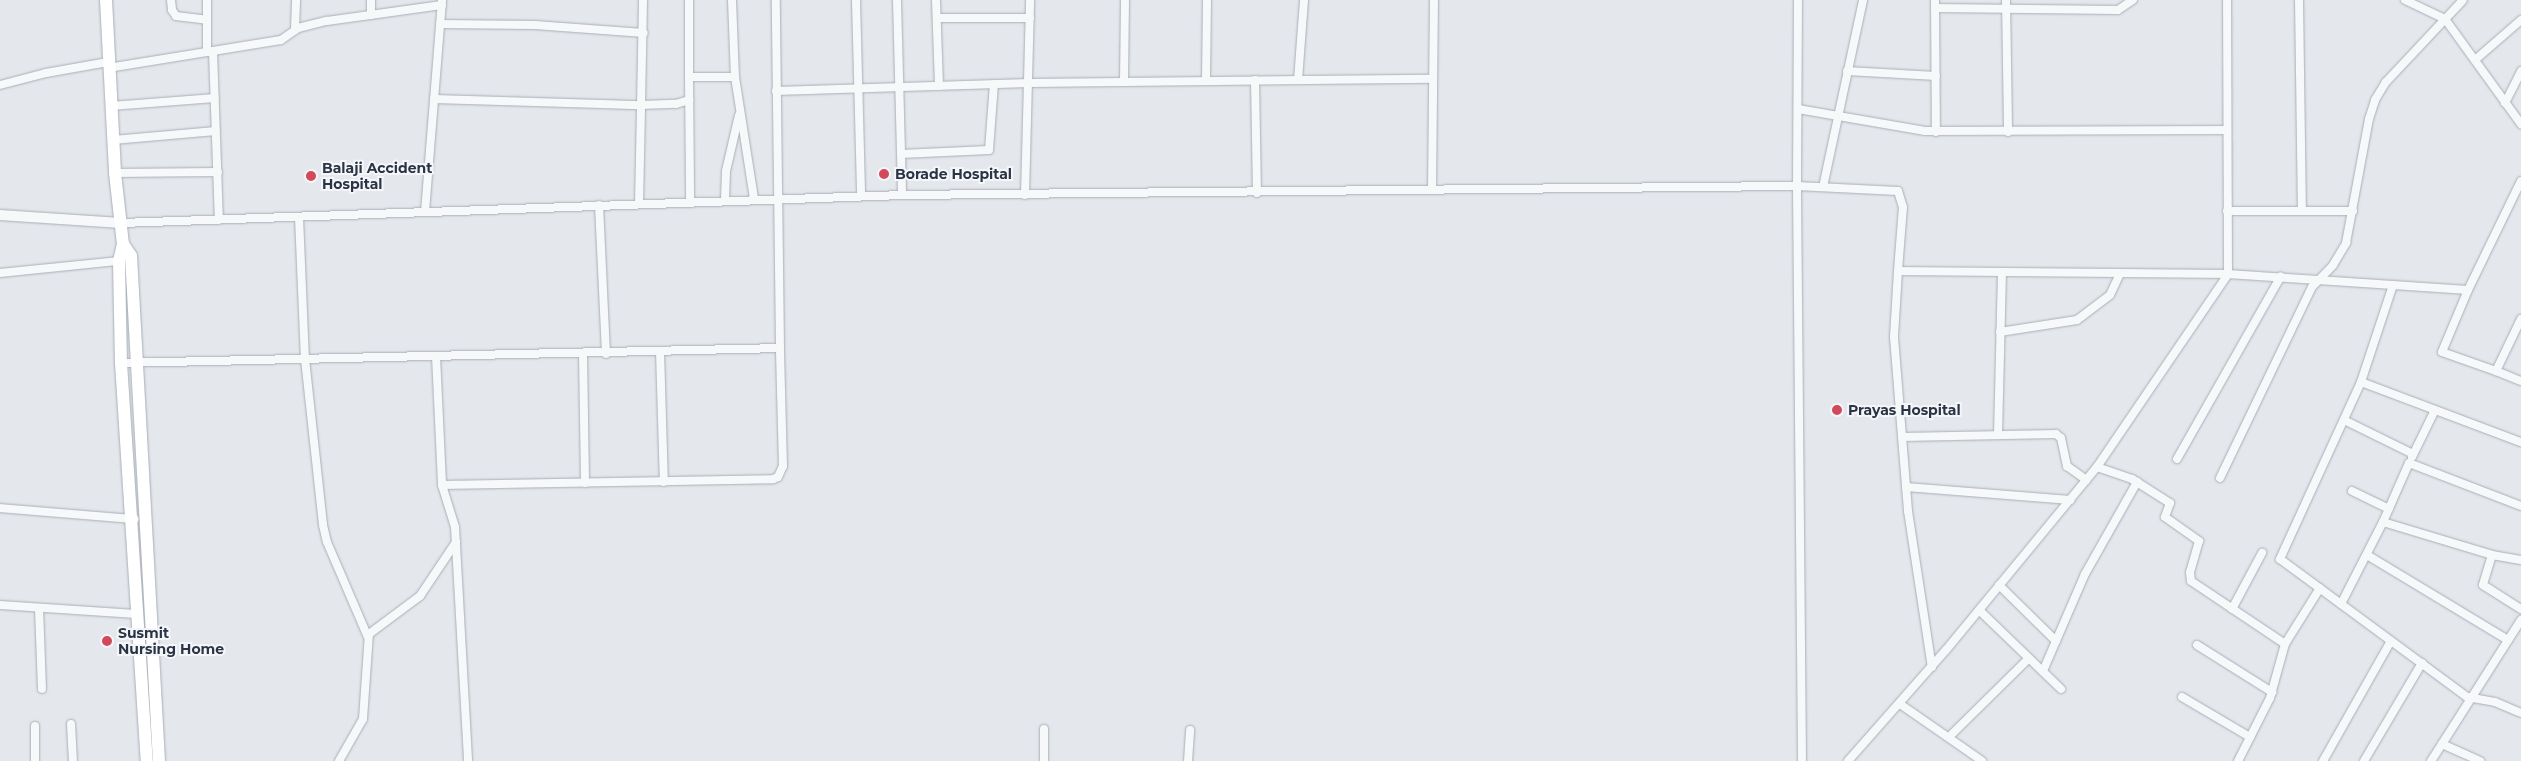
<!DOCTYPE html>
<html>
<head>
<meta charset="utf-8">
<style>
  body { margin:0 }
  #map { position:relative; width:2521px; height:761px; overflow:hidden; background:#e4e7ec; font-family:Montserrat,sans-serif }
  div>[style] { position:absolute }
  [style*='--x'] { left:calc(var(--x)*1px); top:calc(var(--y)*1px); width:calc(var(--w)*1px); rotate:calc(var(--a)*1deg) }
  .roads { filter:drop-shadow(0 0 1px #a9aeb7) drop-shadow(0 0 1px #a9aeb7) }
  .minor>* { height:8px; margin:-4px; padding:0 4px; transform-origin:4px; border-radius:4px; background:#f7f8fa }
  .tertiary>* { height:10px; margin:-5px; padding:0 5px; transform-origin:5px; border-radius:5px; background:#f7f8fa }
  .primary>* { height:12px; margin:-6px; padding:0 6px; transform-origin:6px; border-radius:6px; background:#fff }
  .dots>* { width:14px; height:14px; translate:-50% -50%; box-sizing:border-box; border:2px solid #f4f6f9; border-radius:50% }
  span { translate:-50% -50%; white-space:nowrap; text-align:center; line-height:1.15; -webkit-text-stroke:4px #f4f6f9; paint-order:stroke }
  .poi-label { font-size:14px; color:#2b3445; font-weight:700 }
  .left { translate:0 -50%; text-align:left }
</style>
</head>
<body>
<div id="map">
  <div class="roads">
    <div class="minor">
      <i style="--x:171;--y:0;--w:10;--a:84"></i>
      <i style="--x:172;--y:10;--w:7;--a:56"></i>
      <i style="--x:176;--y:16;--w:31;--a:7"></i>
      <i style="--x:371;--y:0;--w:15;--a:90"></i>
      <i style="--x:689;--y:0;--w:77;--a:90"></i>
      <i style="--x:689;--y:77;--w:46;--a:0"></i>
      <i style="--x:732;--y:0;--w:77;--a:87.8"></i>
      <i style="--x:735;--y:77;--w:123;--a:81.1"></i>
      <i style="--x:856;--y:0;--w:196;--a:88.5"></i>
      <i style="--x:897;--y:0;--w:195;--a:88.5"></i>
      <i style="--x:936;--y:0;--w:86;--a:88"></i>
      <i style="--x:1935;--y:0;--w:132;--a:89.6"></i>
      <i style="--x:2006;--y:0;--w:132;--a:89.1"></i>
      <i style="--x:2299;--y:0;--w:210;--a:89.2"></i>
      <i style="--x:2405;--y:0;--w:44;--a:25.4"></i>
      <i style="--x:2445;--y:19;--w:130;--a:54.1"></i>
      <i style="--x:1935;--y:8;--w:183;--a:0.6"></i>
      <i style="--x:2118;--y:10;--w:18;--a:-34"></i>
      <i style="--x:937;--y:18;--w:93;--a:0"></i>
      <i style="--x:440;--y:24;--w:95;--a:0.6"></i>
      <i style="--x:535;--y:25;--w:109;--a:4.2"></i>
      <i style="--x:295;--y:30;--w:30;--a:-88"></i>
      <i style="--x:213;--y:51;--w:169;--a:88"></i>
      <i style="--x:207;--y:52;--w:52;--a:-90"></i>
      <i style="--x:2475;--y:60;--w:61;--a:-41"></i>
      <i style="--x:108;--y:68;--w:175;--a:-9.2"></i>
      <i style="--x:281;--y:40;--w:21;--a:-35"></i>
      <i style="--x:298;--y:28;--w:30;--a:-14"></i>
      <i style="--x:327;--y:21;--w:116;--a:-7.9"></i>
      <i style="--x:1847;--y:71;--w:89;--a:3.2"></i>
      <i style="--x:689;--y:77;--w:125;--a:89.5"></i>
      <i style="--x:1255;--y:80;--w:113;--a:89"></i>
      <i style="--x:1298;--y:80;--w:80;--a:-85.7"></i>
      <i style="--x:1206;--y:81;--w:81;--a:-89.3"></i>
      <i style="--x:1124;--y:82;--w:82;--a:-89.3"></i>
      <i style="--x:0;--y:85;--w:48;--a:-14.6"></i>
      <i style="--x:46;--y:73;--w:63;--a:-10.1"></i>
      <i style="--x:776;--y:91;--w:253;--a:-1.8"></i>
      <i style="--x:1029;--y:83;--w:404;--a:-0.6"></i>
      <i style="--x:434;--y:99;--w:207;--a:1.7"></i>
      <i style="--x:641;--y:105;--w:105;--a:-88.9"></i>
      <i style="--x:2505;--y:103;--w:36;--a:-63"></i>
      <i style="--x:111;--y:106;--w:104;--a:-4.4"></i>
      <i style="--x:1798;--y:109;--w:129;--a:9.8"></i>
      <i style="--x:1925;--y:131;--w:302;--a:-0.2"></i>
      <i style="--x:113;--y:140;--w:103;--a:-5"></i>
      <i style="--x:901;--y:154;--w:88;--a:-2.6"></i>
      <i style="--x:989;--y:150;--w:66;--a:-85.7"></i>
      <i style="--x:115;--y:173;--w:103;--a:-0.6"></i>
      <i style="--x:1823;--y:187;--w:191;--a:-77.9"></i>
      <i style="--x:1432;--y:190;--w:190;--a:-89.4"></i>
      <i style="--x:1025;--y:195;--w:195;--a:-88.5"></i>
      <i style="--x:725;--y:200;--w:29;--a:-88"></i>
      <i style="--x:726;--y:171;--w:57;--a:-76.9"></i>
      <i style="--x:639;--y:204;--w:99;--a:-88.8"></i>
      <i style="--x:641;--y:105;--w:35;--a:-2"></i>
      <i style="--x:676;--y:104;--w:14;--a:-17"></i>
      <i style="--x:599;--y:205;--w:149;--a:87.3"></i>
      <i style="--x:2227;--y:211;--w:126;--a:0"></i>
      <i style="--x:425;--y:212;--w:213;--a:-85.4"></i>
      <i style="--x:299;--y:217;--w:142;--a:87.6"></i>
      <i style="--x:305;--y:359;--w:167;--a:83.8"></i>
      <i style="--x:323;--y:525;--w:17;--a:77"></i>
      <i style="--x:327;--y:542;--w:103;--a:66.7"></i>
      <i style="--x:121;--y:223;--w:782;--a:-2.05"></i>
      <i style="--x:902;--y:195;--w:895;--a:-0.58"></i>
      <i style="--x:1797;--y:186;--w:186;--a:-89.7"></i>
      <i style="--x:1898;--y:271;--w:66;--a:93.5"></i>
      <i style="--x:1894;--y:337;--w:175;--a:85.4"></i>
      <i style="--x:1908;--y:511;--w:158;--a:81.3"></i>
      <i style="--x:0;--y:273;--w:120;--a:-5.8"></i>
      <i style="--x:2393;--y:285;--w:75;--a:3.8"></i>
      <i style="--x:2468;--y:290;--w:121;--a:-64.1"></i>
      <i style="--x:2468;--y:290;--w:67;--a:112.8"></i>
      <i style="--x:2442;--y:352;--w:57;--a:19.4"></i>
      <i style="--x:2521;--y:319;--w:58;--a:115.7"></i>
      <i style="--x:2496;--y:371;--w:27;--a:22"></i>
      <i style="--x:2000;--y:332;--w:78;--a:-8.9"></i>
      <i style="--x:2077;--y:320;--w:41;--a:-37.1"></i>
      <i style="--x:2110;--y:295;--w:23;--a:-65"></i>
      <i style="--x:660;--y:351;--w:131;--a:88.3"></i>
      <i style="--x:583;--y:353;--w:130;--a:89.1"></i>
      <i style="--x:436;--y:356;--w:129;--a:87.3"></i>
      <i style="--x:442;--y:485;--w:44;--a:72.8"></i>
      <i style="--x:455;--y:527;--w:234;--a:86.8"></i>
      <i style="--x:121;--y:363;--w:659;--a:-1.3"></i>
      <i style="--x:780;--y:348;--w:348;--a:-90.7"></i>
      <i style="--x:2361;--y:382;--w:171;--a:20.6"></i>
      <i style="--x:2344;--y:420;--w:77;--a:26.2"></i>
      <i style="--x:1998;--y:435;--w:162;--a:-88.6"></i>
      <i style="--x:1902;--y:437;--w:154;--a:-1.1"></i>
      <i style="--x:2056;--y:434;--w:6;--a:39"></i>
      <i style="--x:2061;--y:438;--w:29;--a:78"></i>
      <i style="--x:2067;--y:466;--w:24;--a:36"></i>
      <i style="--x:2412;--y:457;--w:52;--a:-63.9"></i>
      <i style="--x:2177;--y:459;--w:210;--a:-60.4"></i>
      <i style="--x:2097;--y:467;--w:37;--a:19"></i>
      <i style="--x:2132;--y:479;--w:45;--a:32.3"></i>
      <i style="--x:2170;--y:503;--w:15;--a:110"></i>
      <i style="--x:2165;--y:517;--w:42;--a:35.2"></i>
      <i style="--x:2199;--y:541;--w:32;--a:106"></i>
      <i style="--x:2190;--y:572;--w:9;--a:84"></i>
      <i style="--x:2191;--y:581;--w:113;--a:33.8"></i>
      <i style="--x:2285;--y:644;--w:56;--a:105.5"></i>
      <i style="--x:2270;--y:698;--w:71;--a:116.9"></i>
      <i style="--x:2220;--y:478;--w:212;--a:-64.3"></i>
      <i style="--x:2312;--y:287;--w:30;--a:-46"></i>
      <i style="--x:2333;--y:265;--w:26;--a:-59"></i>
      <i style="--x:2346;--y:243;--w:126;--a:-79.5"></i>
      <i style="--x:2369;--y:119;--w:20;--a:-72"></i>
      <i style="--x:2375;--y:100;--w:21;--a:-59"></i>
      <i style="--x:2386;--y:82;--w:112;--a:-46.8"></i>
      <i style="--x:442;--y:485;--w:331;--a:-1"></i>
      <i style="--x:773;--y:479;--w:5;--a:-22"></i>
      <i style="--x:778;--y:477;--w:12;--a:-66"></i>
      <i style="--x:783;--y:466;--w:118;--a:-91.5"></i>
      <i style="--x:1906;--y:487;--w:165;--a:4.5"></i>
      <i style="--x:2352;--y:491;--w:41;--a:25.9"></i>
      <i style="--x:0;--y:508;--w:135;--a:4.7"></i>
      <i style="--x:2383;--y:522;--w:64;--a:-66.2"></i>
      <i style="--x:2409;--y:463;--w:120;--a:21"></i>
      <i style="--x:2367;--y:555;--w:165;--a:31.1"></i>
      <i style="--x:2492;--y:555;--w:31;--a:107"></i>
      <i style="--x:2483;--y:585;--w:45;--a:32.3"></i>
      <i style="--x:1999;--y:585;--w:80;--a:44.5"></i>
      <i style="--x:2341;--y:604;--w:92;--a:-62.9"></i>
      <i style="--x:2383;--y:522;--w:114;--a:16.8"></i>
      <i style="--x:2492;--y:555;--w:29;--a:10"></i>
      <i style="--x:0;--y:605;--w:136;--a:3.8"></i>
      <i style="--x:39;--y:608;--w:81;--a:87.9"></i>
      <i style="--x:2232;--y:609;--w:64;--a:-61.8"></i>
      <i style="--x:1979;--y:610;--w:114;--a:43.9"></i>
      <i style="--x:2285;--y:644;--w:66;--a:-58"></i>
      <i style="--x:2197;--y:645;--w:89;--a:32.1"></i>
      <i style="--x:2043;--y:671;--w:106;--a:-66.6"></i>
      <i style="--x:2085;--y:574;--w:106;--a:-60.5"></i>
      <i style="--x:2182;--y:697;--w:79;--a:30.5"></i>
      <i style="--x:1900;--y:704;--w:100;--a:34.8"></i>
      <i style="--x:71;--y:724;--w:37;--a:87"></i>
      <i style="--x:1044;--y:729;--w:32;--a:90"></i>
      <i style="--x:1949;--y:737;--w:112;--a:-44.6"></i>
      <i style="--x:2442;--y:744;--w:147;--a:-57.5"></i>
      <i style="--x:35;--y:761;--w:35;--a:-90"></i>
      <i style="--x:339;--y:761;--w:48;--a:-60.3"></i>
      <i style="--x:363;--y:719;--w:85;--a:-86"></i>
      <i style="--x:369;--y:634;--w:64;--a:-36.7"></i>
      <i style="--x:420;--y:596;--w:65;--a:-56.3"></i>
      <i style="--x:1188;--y:761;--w:31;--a:-86"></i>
      <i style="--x:1802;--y:761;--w:575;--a:-90.5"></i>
      <i style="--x:1797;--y:186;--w:101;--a:2.8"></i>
      <i style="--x:1898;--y:191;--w:17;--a:73"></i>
      <i style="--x:1903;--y:207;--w:64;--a:94.5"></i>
      <i style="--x:1898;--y:271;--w:330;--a:0.5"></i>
      <i style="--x:2228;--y:274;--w:274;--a:-90.2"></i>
      <i style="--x:1848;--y:761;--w:148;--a:-48.6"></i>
      <i style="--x:1946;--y:650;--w:237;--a:-50.5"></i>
      <i style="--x:2097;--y:467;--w:233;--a:-55.8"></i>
      <i style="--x:2228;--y:274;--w:165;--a:3.8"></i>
      <i style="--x:2393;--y:285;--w:102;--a:108.3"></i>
      <i style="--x:2361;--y:382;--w:195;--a:114.6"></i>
      <i style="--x:2280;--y:559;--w:232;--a:36.4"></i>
      <i style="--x:2467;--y:697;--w:28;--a:10"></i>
      <i style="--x:2495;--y:702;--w:28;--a:23"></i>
      <i style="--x:2323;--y:761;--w:138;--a:-60.5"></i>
      <i style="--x:2364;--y:761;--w:114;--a:-59.4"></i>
      <i style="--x:2431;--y:761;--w:20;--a:-57"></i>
      <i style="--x:2442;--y:744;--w:42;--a:24.1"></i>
    </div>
    <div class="tertiary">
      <i style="--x:0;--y:215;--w:121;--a:3.8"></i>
    </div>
    <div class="primary">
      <i style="--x:106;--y:0;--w:173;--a:87"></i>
      <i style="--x:115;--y:173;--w:71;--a:83.6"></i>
      <i style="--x:123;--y:244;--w:17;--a:103"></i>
      <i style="--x:119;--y:261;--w:102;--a:88.9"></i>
      <i style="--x:121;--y:363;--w:399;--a:86.3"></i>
      <i style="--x:123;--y:244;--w:14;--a:56"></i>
      <i style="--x:131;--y:256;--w:506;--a:86.83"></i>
    </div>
  </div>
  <div class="dots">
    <i style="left:884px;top:174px;background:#d1495b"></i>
    <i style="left:311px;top:176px;background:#d1495b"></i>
    <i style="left:1837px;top:410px;background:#d1495b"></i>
    <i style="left:107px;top:641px;background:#d1495b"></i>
  </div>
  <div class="poi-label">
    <span class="left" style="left:322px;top:176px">Balaji Accident<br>Hospital</span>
    <span class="left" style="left:895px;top:174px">Borade Hospital</span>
    <span class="left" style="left:1848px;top:410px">Prayas Hospital</span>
    <span class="left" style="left:118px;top:641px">Susmit<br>Nursing Home</span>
  </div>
</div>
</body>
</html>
